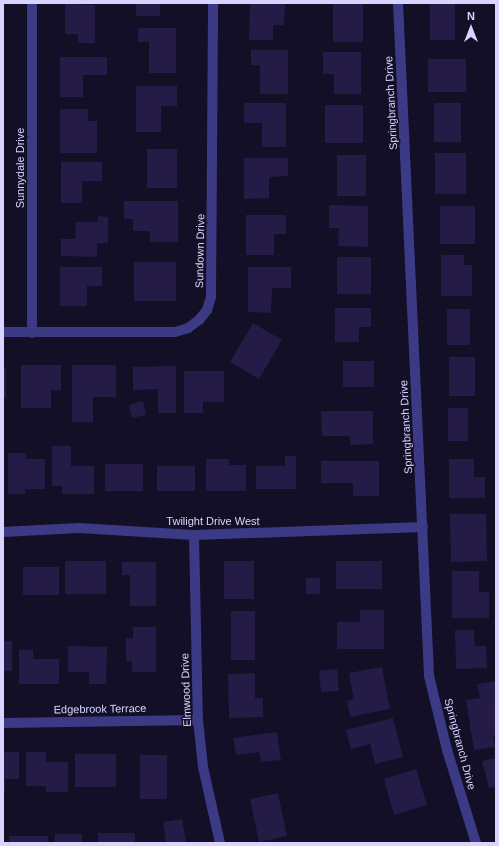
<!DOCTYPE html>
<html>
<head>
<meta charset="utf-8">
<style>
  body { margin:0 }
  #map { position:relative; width:499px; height:846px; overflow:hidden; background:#130f26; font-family:Helvetica,sans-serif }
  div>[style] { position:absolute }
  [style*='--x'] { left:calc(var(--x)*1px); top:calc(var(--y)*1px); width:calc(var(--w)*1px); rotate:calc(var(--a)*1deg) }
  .building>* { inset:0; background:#241b47 }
  .minor>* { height:10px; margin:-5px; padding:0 5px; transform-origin:5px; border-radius:5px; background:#3d3a85 }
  span { translate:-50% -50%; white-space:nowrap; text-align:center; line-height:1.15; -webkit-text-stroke:3px #130f26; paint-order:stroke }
  .street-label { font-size:11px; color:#d9d4ff }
  .frame { position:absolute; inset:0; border:4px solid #d9d4ff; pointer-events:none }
  .north { position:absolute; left:451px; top:8px; width:40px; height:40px; -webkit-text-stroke:3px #130f26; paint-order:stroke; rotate:0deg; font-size:11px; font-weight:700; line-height:16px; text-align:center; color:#d9d4ff }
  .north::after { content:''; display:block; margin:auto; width:14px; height:18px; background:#d9d4ff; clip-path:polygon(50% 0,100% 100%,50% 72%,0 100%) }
</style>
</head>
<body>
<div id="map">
  <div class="building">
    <i style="clip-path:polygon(136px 3px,160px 3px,160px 16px,136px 16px)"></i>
    <i style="clip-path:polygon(250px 3px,285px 3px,284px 25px,273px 25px,273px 40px,249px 40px)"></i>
    <i style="clip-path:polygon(333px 3px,363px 3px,363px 42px,333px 42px)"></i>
    <i style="clip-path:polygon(430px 3px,455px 3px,455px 40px,430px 40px)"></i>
    <i style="clip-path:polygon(65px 4px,95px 5px,95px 43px,78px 43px,78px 34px,65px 34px)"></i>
    <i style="clip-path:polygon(138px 28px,176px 28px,176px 73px,149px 73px,149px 42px,138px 42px)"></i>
    <i style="clip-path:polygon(251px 50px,288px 50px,288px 94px,260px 94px,260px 65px,251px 65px)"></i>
    <i style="clip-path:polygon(323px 52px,361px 52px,361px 94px,334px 94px,334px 74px,323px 74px)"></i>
    <i style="clip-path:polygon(60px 57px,107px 57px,107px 75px,83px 75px,83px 97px,60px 97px)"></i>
    <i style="clip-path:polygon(428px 59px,466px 59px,466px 92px,428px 92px)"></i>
    <i style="clip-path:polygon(136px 86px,177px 86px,177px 106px,161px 106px,161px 132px,136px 132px)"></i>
    <i style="clip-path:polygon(244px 103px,286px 103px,286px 147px,262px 147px,262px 123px,244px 123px)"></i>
    <i style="clip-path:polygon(434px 103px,461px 103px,461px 142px,434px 142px)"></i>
    <i style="clip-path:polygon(325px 105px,363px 105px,363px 143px,325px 143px)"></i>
    <i style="clip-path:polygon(60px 109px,88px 109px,88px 121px,97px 121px,97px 153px,60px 153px)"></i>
    <i style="clip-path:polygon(147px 149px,177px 149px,177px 188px,147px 188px)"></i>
    <i style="clip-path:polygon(435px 153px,466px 153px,466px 194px,435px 194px)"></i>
    <i style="clip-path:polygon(337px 155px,366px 155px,366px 196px,337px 196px)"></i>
    <i style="clip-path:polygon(244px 158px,288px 158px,288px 176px,269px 177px,269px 198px,244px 199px)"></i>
    <i style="clip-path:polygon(61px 162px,102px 162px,102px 181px,82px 181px,82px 203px,61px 203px)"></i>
    <i style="clip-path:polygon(124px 201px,178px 201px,178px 242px,150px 242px,150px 231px,133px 231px,133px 219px,124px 219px)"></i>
    <i style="clip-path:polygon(329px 205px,368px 206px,368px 247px,338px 246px,339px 228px,329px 228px)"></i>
    <i style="clip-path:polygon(440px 206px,475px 206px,475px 244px,440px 244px)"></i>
    <i style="clip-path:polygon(246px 215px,286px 215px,286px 234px,274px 234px,274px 255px,246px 255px)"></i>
    <i style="clip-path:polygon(98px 216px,108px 217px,108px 243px,97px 243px,97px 257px,61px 256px,61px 239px,75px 239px,76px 222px,98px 222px)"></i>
    <i style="clip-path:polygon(441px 255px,464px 255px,464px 265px,472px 265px,472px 296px,441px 296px)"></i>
    <i style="clip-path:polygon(337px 257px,371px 257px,371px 294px,337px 294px)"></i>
    <i style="clip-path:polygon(134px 262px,176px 262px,176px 301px,134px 301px)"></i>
    <i style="clip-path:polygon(60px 267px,102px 267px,102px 286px,87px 286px,87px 306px,60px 306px)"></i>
    <i style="clip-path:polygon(248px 267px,291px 267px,291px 288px,272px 288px,271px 313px,248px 312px)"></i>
    <i style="clip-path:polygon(335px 308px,371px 308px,371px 327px,359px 327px,359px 342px,335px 342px)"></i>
    <i style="clip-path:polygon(447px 309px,470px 309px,470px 345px,447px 345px)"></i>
    <i style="clip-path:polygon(253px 323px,282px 340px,259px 379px,230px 362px)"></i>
    <i style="clip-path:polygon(449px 357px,475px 357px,475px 396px,449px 396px)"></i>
    <i style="clip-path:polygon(343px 361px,374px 361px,374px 387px,343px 387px)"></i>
    <i style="clip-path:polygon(21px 365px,61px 365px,61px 390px,51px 390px,51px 408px,21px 408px)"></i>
    <i style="clip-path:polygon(72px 365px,116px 365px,116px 397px,93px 397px,93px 422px,72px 422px)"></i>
    <i style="clip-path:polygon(176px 366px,176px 413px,158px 413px,158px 389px,133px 390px,133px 367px)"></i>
    <i style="clip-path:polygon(3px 367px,6px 367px,6px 398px,3px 398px)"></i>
    <i style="clip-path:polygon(184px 371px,224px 371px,224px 402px,203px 402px,203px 413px,184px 413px)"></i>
    <i style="clip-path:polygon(143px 401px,146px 415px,132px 418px,129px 405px)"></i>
    <i style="clip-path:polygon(448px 408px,468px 408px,468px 441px,448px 441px)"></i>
    <i style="clip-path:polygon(321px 411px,373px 411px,373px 444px,350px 445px,350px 436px,322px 436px)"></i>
    <i style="clip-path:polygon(52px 446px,71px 446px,71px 466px,94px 466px,94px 494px,62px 494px,62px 486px,52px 486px)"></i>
    <i style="clip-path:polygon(8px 453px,26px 453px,26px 459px,45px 459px,45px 489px,25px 489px,25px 494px,8px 494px)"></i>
    <i style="clip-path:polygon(285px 456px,296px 456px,296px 489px,256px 489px,256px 466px,285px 466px)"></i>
    <i style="clip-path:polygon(206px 459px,229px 459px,229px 465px,246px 465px,246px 491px,206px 491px)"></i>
    <i style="clip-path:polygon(449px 459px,474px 459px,474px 477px,485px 477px,485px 498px,449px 498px)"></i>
    <i style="clip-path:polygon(321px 461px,379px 461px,379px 496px,353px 496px,353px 483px,321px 483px)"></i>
    <i style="clip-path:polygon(105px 464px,143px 464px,143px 491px,105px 491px)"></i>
    <i style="clip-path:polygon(157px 466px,195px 466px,195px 491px,157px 491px)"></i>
    <i style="clip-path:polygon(450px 514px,486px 514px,487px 561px,451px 562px)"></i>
    <i style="clip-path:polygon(65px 561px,106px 561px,106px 594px,65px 594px)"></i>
    <i style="clip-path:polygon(224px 561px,254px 561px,254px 599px,224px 599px)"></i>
    <i style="clip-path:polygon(336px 561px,382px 561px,382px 589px,336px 589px)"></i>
    <i style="clip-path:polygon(122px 562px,156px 562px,156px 606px,130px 606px,130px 575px,122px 575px)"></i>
    <i style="clip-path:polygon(23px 567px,59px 567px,59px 595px,23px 595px)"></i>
    <i style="clip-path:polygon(452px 571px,479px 571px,479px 592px,489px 592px,489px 618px,452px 618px)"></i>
    <i style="clip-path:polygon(306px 578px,320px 578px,320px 594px,306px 594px)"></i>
    <i style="clip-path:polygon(360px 610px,384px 610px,384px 649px,337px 649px,337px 622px,360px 622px)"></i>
    <i style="clip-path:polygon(231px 611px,255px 611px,255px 660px,231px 660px)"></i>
    <i style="clip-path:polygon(133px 627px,156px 627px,156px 672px,132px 672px,132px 661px,126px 661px,126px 638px,133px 638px)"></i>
    <i style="clip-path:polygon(455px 630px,474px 630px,475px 646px,486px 646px,487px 668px,456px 669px)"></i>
    <i style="clip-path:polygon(3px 641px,12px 641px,12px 671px,3px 671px)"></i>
    <i style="clip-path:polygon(68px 646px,107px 647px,106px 684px,89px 684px,89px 672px,68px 672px)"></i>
    <i style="clip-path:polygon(19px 650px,33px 650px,33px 659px,59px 659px,59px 684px,19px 684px)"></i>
    <i style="clip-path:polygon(382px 667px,390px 709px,350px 717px,347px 701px,354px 699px,349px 673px)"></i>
    <i style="clip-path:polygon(337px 669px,339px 691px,321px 692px,319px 671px)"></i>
    <i style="clip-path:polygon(255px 673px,255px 698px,263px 698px,263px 717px,229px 718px,228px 674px)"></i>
    <i style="clip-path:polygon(496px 681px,496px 694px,494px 694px,496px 709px,496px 735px,493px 736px,495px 747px,474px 750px,466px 700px,480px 698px,477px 684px)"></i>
    <i style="clip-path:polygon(393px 718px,403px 757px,375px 764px,370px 744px,351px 749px,346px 730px)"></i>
    <i style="clip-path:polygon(277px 732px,281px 760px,261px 762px,259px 752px,236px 755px,233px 738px)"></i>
    <i style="clip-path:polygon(3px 752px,19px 752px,19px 779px,5px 779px,5px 791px,3px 791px)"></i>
    <i style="clip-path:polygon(26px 752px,46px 752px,46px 762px,68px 762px,68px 792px,46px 792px,46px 786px,26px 786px)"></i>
    <i style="clip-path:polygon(75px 754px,116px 754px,116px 787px,75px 787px)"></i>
    <i style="clip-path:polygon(140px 755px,167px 755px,167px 799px,140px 799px)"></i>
    <i style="clip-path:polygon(496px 758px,496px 787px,489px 788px,482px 761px)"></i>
    <i style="clip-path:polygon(416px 769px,427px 805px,394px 815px,384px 779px)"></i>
    <i style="clip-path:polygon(278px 793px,287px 836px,259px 842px,250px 799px)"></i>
    <i style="clip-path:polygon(182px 819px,186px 843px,166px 843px,163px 822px)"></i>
    <i style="clip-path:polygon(98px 833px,135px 833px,135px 843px,98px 843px)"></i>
    <i style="clip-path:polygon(55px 834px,82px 834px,82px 843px,55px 843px)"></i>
    <i style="clip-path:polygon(9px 836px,48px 836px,47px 843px,9px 843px)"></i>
  </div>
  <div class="minor">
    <i style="--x:32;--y:3;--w:330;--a:90"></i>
    <i style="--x:398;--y:3;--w:674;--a:87.36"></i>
    <i style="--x:429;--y:676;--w:76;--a:76.3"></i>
    <i style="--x:447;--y:750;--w:97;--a:72.7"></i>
    <i style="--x:3;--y:332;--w:172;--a:0"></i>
    <i style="--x:175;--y:332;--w:14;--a:-17"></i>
    <i style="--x:188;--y:328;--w:14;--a:-36"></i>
    <i style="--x:199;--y:320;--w:13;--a:-51"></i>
    <i style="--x:207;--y:310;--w:14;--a:-73"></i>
    <i style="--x:211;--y:297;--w:294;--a:-89.6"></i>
    <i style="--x:3;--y:532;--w:76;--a:-3"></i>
    <i style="--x:79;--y:528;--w:115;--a:3.5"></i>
    <i style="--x:194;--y:535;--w:229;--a:-2"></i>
    <i style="--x:194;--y:535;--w:185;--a:88.8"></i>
    <i style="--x:198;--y:720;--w:47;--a:83.9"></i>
    <i style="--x:203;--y:767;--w:78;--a:77.4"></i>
    <i style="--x:3;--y:723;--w:195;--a:-0.9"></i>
  </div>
  <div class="street-label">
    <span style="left:391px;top:103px;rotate:-93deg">Springbranch Drive</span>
    <span style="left:20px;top:168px;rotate:-90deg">Sunnydale Drive</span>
    <span style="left:200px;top:251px;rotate:-89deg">Sundown Drive</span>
    <span style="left:406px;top:427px;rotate:-93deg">Springbranch Drive</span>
    <span style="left:213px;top:521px">Twilight Drive West</span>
    <span style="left:186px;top:690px;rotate:-92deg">Elmwood Drive</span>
    <span style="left:100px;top:709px;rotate:-1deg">Edgebrook Terrace</span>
    <span style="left:460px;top:744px;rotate:75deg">Springbranch Drive</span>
  </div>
  <div class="frame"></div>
  <div class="north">N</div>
</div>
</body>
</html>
